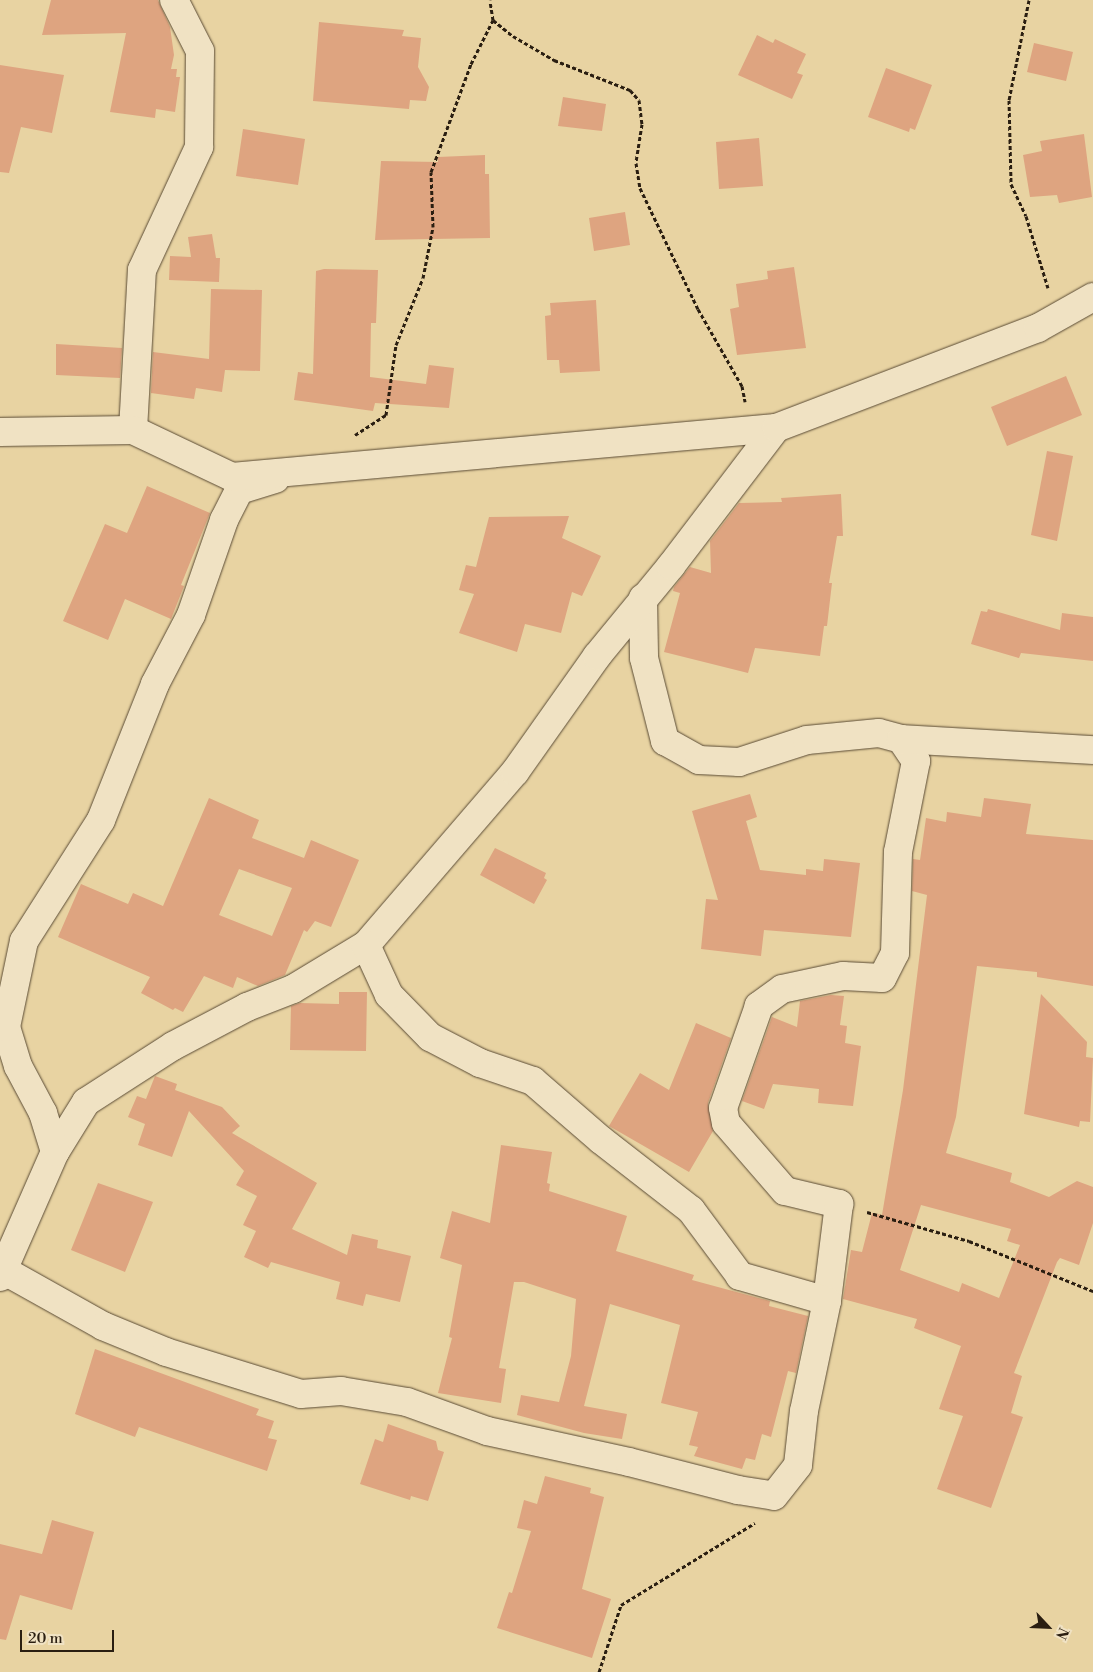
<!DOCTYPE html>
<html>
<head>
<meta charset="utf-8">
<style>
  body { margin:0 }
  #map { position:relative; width:1093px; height:1672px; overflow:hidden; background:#e8d3a2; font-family:"Libre Bodoni",serif }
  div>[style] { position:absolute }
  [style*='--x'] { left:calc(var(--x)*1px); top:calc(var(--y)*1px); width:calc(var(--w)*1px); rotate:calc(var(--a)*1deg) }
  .building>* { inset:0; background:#dea480 }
  .path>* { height:3px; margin-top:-1.5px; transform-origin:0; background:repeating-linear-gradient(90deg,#2a1e11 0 4px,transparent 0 6.5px) }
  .roads { filter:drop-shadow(0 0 1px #5a4b35) drop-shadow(0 0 1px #5a4b35) }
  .street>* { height:28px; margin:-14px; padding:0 14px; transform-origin:14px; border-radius:14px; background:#f0e2c3 }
  .secondary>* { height:28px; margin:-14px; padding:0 14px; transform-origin:14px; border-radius:14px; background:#f0e2c3 }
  span { translate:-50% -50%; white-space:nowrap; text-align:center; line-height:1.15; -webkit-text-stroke:5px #f0e2c3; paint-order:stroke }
  .north { position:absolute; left:1023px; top:1602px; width:50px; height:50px; -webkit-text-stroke:4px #f0e2c3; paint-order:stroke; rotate:115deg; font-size:14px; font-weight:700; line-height:20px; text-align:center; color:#2a1e11 }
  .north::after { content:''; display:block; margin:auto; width:18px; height:22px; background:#2a1e11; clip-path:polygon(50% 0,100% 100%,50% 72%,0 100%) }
  .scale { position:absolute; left:20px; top:1630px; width:94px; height:22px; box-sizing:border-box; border:2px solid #2a1e11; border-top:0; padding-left:6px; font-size:15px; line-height:18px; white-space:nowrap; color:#2a1e11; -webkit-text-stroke:4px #f0e2c3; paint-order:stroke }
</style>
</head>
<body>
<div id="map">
  <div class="building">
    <i style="clip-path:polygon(51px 0,158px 0,170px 27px,174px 55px,171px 69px,177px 69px,176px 77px,180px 77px,175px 112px,156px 109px,155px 118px,110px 112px,126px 33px,42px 35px)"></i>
    <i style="clip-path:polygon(319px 22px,404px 30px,402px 36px,421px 38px,418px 67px,429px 87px,426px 101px,410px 100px,409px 109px,313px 101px)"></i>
    <i style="clip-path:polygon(757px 35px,773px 43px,775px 39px,806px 54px,797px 73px,803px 75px,792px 99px,738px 75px)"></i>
    <i style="clip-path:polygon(1034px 43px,1073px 52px,1066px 81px,1027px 72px)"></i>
    <i style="clip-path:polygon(0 65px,64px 75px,52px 133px,21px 127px,9px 173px,0 172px)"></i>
    <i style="clip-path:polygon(886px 68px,932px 85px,915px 130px,910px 128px,909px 132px,868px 117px)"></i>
    <i style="clip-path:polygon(563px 97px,606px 104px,602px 131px,558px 126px)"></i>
    <i style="clip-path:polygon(243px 129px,305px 139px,298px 185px,236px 176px)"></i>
    <i style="clip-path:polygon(1084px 134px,1092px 197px,1059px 203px,1057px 195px,1030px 197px,1023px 155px,1042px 151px,1040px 141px)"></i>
    <i style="clip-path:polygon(759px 138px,763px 186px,719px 189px,716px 142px)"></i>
    <i style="clip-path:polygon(485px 155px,485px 174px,489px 174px,490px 238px,375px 240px,381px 161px,438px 162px,438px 157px)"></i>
    <i style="clip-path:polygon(625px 212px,630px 245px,594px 251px,589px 218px)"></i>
    <i style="clip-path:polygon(212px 234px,216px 258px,220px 258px,219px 282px,169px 280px,170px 256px,191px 257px,188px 237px)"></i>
    <i style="clip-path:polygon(794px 267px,806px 348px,737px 355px,730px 309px,739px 307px,736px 284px,768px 279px,767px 271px)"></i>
    <i style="clip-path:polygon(324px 269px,378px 270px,376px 323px,371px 323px,370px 377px,426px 384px,429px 365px,454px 368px,449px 408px,375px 403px,373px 411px,294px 400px,298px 372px,313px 374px,316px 271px)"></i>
    <i style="clip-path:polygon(211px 289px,262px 290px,260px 371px,225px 370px,222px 392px,196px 388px,194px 399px,151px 393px,153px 352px,209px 359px)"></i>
    <i style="clip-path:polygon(596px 300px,600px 371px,560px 373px,559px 360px,547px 360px,545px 316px,551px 315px,550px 303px)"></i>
    <i style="clip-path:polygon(56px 344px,122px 348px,120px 378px,56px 375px)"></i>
    <i style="clip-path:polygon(1066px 376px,1082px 415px,1007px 446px,991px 407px)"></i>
    <i style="clip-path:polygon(1047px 451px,1073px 456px,1057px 541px,1031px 535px)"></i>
    <i style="clip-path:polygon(147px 486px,210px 513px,181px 585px,184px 586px,171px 619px,125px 599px,108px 640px,63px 621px,105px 524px,127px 533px)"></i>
    <i style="clip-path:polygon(841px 494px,843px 536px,837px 536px,829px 583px,832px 583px,827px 626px,824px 626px,820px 656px,755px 648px,748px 673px,664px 652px,680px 593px,673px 591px,674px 587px,690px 567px,711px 573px,710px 541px,739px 503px,782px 502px,781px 498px)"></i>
    <i style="clip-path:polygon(569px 516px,562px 538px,601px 556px,582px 596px,572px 592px,561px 633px,525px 624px,517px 652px,459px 633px,474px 594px,459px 590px,466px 565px,476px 567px,489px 517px)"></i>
    <i style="clip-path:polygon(988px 609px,1060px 630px,1062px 613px,1093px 617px,1093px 661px,1021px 653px,1019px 658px,971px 644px,981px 611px,987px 612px)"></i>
    <i style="clip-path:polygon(750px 794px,757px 817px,746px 821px,760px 870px,806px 875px,806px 869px,823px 871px,824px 859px,860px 863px,851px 937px,764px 930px,761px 956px,701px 949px,706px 899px,718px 900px,692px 811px)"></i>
    <i style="clip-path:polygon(evenodd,209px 798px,259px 820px,252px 838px,304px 858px,311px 840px,359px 860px,331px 927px,315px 921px,307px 932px,304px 930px,285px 975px,258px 986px,237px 977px,233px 988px,204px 976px,183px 1012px,175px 1008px,173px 1010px,141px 993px,150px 977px,58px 937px,81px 884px,128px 904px,133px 893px,163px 906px,209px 798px,239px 869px,292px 888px,272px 936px,219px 915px,239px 869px)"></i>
    <i style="clip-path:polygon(evenodd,984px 798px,1031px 804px,1026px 834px,1093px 840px,1093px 986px,1037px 977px,1037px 972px,977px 966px,956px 1117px,946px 1153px,1012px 1173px,1010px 1182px,1049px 1197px,1077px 1181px,1093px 1187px,1093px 1223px,1079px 1265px,1060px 1258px,1057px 1262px,1014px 1373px,1022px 1376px,1011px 1413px,1023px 1417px,991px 1508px,937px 1489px,963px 1416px,939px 1409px,961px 1346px,914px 1328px,917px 1319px,843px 1299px,851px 1250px,862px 1252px,872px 1213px,882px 1215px,903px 1090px,927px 895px,912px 891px,913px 859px,920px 860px,926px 818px,946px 822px,947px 812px,981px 817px,984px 798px,921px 1205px,1011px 1229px,1007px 1241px,1020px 1245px,999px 1298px,962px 1283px,959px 1292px,900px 1270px,921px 1205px)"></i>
    <i style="clip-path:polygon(495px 848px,546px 873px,544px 878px,547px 880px,534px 904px,480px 875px)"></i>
    <i style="clip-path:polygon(339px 992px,367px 992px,366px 1051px,290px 1050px,291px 1006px,300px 1003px,339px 1004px)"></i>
    <i style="clip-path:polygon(1041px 994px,1087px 1042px,1086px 1057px,1093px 1058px,1090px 1122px,1080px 1121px,1079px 1127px,1024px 1114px)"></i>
    <i style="clip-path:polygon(831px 995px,844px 996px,840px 1025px,847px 1026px,845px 1043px,861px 1046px,853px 1106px,818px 1103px,819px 1089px,773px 1084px,764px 1109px,742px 1101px,772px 1017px,797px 1027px,800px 1001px)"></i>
    <i style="clip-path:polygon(696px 1023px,731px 1038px,708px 1103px,713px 1131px,689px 1172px,609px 1126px,640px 1073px,669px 1090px)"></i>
    <i style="clip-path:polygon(155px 1076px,177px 1084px,175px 1090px,222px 1107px,240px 1126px,232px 1133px,317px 1183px,292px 1229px,347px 1255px,352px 1234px,378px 1240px,377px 1248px,411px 1256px,400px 1302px,366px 1294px,363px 1306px,336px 1299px,340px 1282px,271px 1262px,268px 1268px,244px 1257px,256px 1231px,243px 1225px,257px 1196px,236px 1185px,244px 1171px,189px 1111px,172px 1157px,138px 1145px,145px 1124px,128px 1117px,137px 1096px,146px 1099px)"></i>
    <i style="clip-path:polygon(501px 1145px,552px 1152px,547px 1183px,550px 1184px,549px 1191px,627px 1216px,616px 1251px,694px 1275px,692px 1280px,770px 1301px,769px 1306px,808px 1316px,796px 1373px,788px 1371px,771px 1437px,762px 1434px,755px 1460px,746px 1458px,742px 1469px,694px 1456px,698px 1447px,689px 1445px,698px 1412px,661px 1403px,680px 1325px,610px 1304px,584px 1406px,627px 1414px,622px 1439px,584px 1433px,517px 1415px,521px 1395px,559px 1402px,571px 1356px,576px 1299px,524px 1282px,514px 1282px,499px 1368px,506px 1369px,501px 1403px,438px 1393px,452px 1338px,449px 1337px,462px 1265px,440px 1258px,452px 1211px,490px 1223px)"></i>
    <i style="clip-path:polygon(98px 1183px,153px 1202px,125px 1272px,71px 1250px)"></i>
    <i style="clip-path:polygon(95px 1349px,259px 1409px,256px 1415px,274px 1421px,268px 1438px,277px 1440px,267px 1471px,139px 1427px,135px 1437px,75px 1414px)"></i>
    <i style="clip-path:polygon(388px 1424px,436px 1441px,438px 1450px,444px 1452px,428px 1501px,411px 1496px,410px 1500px,360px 1484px,375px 1439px,383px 1442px)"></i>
    <i style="clip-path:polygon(545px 1476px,591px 1488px,590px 1493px,604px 1497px,582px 1589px,611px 1599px,592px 1658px,497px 1628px,509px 1592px,512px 1593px,531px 1531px,517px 1528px,524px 1500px,537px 1504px)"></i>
    <i style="clip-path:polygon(52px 1520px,94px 1532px,72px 1610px,20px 1595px,6px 1640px,0 1639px,0 1544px,42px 1554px)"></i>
  </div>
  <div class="path">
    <i style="--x:1029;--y:0;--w:102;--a:101.3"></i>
    <i style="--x:1009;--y:100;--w:84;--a:88.6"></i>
    <i style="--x:1011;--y:184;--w:35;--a:65"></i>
    <i style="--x:1026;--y:216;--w:75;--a:73"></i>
    <i style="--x:493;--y:20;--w:26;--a:39"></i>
    <i style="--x:513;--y:36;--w:48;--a:30.3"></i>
    <i style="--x:554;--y:60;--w:82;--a:21.5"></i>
    <i style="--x:630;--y:90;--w:13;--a:48"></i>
    <i style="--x:639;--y:100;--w:24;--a:83"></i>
    <i style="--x:642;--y:124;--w:39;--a:99"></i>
    <i style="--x:636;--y:163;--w:25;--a:81"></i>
    <i style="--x:640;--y:188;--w:134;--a:64.4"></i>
    <i style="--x:698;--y:309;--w:89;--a:60.3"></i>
    <i style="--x:742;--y:386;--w:16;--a:79"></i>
    <i style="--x:355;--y:435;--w:37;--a:-33"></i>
    <i style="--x:386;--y:415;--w:71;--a:-81.9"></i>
    <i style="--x:396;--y:345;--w:72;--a:-68.1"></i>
    <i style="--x:423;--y:278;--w:52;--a:-78.9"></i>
    <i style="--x:433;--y:227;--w:55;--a:-92.1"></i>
    <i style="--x:431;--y:172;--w:115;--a:-69.7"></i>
    <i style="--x:471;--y:64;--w:49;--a:-63.4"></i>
    <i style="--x:493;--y:20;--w:20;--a:-99"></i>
    <i style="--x:867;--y:1212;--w:106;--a:15.9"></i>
    <i style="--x:969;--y:1241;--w:134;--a:22"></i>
    <i style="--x:599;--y:1672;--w:71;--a:-71.8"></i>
    <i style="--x:621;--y:1605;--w:157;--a:-31.5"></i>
  </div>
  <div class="roads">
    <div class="street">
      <i style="--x:133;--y:430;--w:160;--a:-86.8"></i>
      <i style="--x:142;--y:270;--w:136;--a:-65.1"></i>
      <i style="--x:199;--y:147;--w:96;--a:-89.4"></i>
      <i style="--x:200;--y:51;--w:57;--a:-117"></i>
      <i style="--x:643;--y:598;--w:60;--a:89"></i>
      <i style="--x:644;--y:658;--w:86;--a:75.8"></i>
      <i style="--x:665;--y:741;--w:39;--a:29"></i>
      <i style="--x:699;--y:760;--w:40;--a:2.9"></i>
      <i style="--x:739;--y:762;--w:71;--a:-17.9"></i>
      <i style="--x:807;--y:740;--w:72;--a:-5.6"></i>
      <i style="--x:879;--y:733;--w:23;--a:15"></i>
      <i style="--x:901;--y:739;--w:27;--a:56"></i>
      <i style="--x:916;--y:761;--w:93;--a:101.2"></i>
      <i style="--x:898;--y:852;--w:101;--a:91.7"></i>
      <i style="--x:895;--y:953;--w:28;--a:117"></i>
      <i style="--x:882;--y:978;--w:39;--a:-177"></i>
      <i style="--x:843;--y:976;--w:62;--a:168"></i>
      <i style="--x:782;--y:989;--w:29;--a:144"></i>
      <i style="--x:759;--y:1006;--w:108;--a:109.4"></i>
      <i style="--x:723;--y:1108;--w:15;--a:79"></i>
      <i style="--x:726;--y:1123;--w:90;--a:49.1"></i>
      <i style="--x:785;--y:1191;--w:56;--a:13.5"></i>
      <i style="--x:839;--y:1204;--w:98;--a:97.1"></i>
      <i style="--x:901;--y:739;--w:192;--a:3.3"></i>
      <i style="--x:55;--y:1152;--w:59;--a:-58.2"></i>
      <i style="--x:86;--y:1102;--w:103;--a:-32.8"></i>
      <i style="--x:173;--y:1046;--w:84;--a:-27.8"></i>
      <i style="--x:247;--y:1007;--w:49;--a:-21.4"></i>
      <i style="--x:293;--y:989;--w:85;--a:-31.1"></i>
      <i style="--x:366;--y:945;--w:228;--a:-49.3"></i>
      <i style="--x:515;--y:772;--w:142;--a:-54.7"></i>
      <i style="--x:597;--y:656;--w:117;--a:-50.6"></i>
      <i style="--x:671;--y:566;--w:173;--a:-52.7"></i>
      <i style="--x:3;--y:1270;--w:115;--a:29.2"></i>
      <i style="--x:103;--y:1326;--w:68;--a:22.4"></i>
      <i style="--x:166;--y:1352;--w:141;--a:17.3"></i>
      <i style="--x:301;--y:1394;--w:40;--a:-4.3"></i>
      <i style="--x:341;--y:1391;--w:67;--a:9.5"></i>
      <i style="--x:407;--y:1402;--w:85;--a:19.9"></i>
      <i style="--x:487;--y:1431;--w:145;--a:12.3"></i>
      <i style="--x:629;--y:1462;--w:113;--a:14.4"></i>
      <i style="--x:738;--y:1490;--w:36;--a:9"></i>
      <i style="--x:774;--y:1496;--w:39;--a:-52"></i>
      <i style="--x:798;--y:1465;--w:54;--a:-83.7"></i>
      <i style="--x:804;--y:1411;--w:112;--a:-78.2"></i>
      <i style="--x:827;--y:1301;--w:91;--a:-164"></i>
      <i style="--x:740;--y:1276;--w:82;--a:-126.6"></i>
      <i style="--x:691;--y:1210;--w:114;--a:-142.1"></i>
      <i style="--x:601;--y:1140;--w:90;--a:-139.1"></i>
      <i style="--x:533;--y:1081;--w:56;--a:-161.2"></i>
      <i style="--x:480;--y:1063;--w:56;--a:-152.5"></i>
      <i style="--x:430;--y:1037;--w:59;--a:-134.3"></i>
      <i style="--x:389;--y:995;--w:55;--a:-114.7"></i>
      <i style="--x:0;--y:1277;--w:137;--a:-66.3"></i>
      <i style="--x:55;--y:1152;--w:41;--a:-107.1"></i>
      <i style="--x:43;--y:1113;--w:53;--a:-118"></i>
      <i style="--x:18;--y:1066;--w:41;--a:-107.1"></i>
      <i style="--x:6;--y:1027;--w:88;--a:-78.2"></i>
      <i style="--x:24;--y:941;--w:143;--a:-57.5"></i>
      <i style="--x:101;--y:820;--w:146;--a:-68.3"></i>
      <i style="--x:155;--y:684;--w:78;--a:-62.4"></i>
      <i style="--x:191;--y:615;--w:101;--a:-70.8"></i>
      <i style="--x:224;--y:520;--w:34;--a:-63"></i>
      <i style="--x:239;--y:490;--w:38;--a:-17"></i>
    </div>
    <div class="secondary">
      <i style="--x:0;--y:432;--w:133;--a:-0.9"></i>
      <i style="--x:133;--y:430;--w:110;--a:25.4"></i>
      <i style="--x:232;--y:477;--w:546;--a:-5.15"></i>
      <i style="--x:776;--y:428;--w:280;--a:-20.9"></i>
      <i style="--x:1038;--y:328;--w:63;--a:-29.4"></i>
    </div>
  </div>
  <div class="north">N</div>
  <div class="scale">20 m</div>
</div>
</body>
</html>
